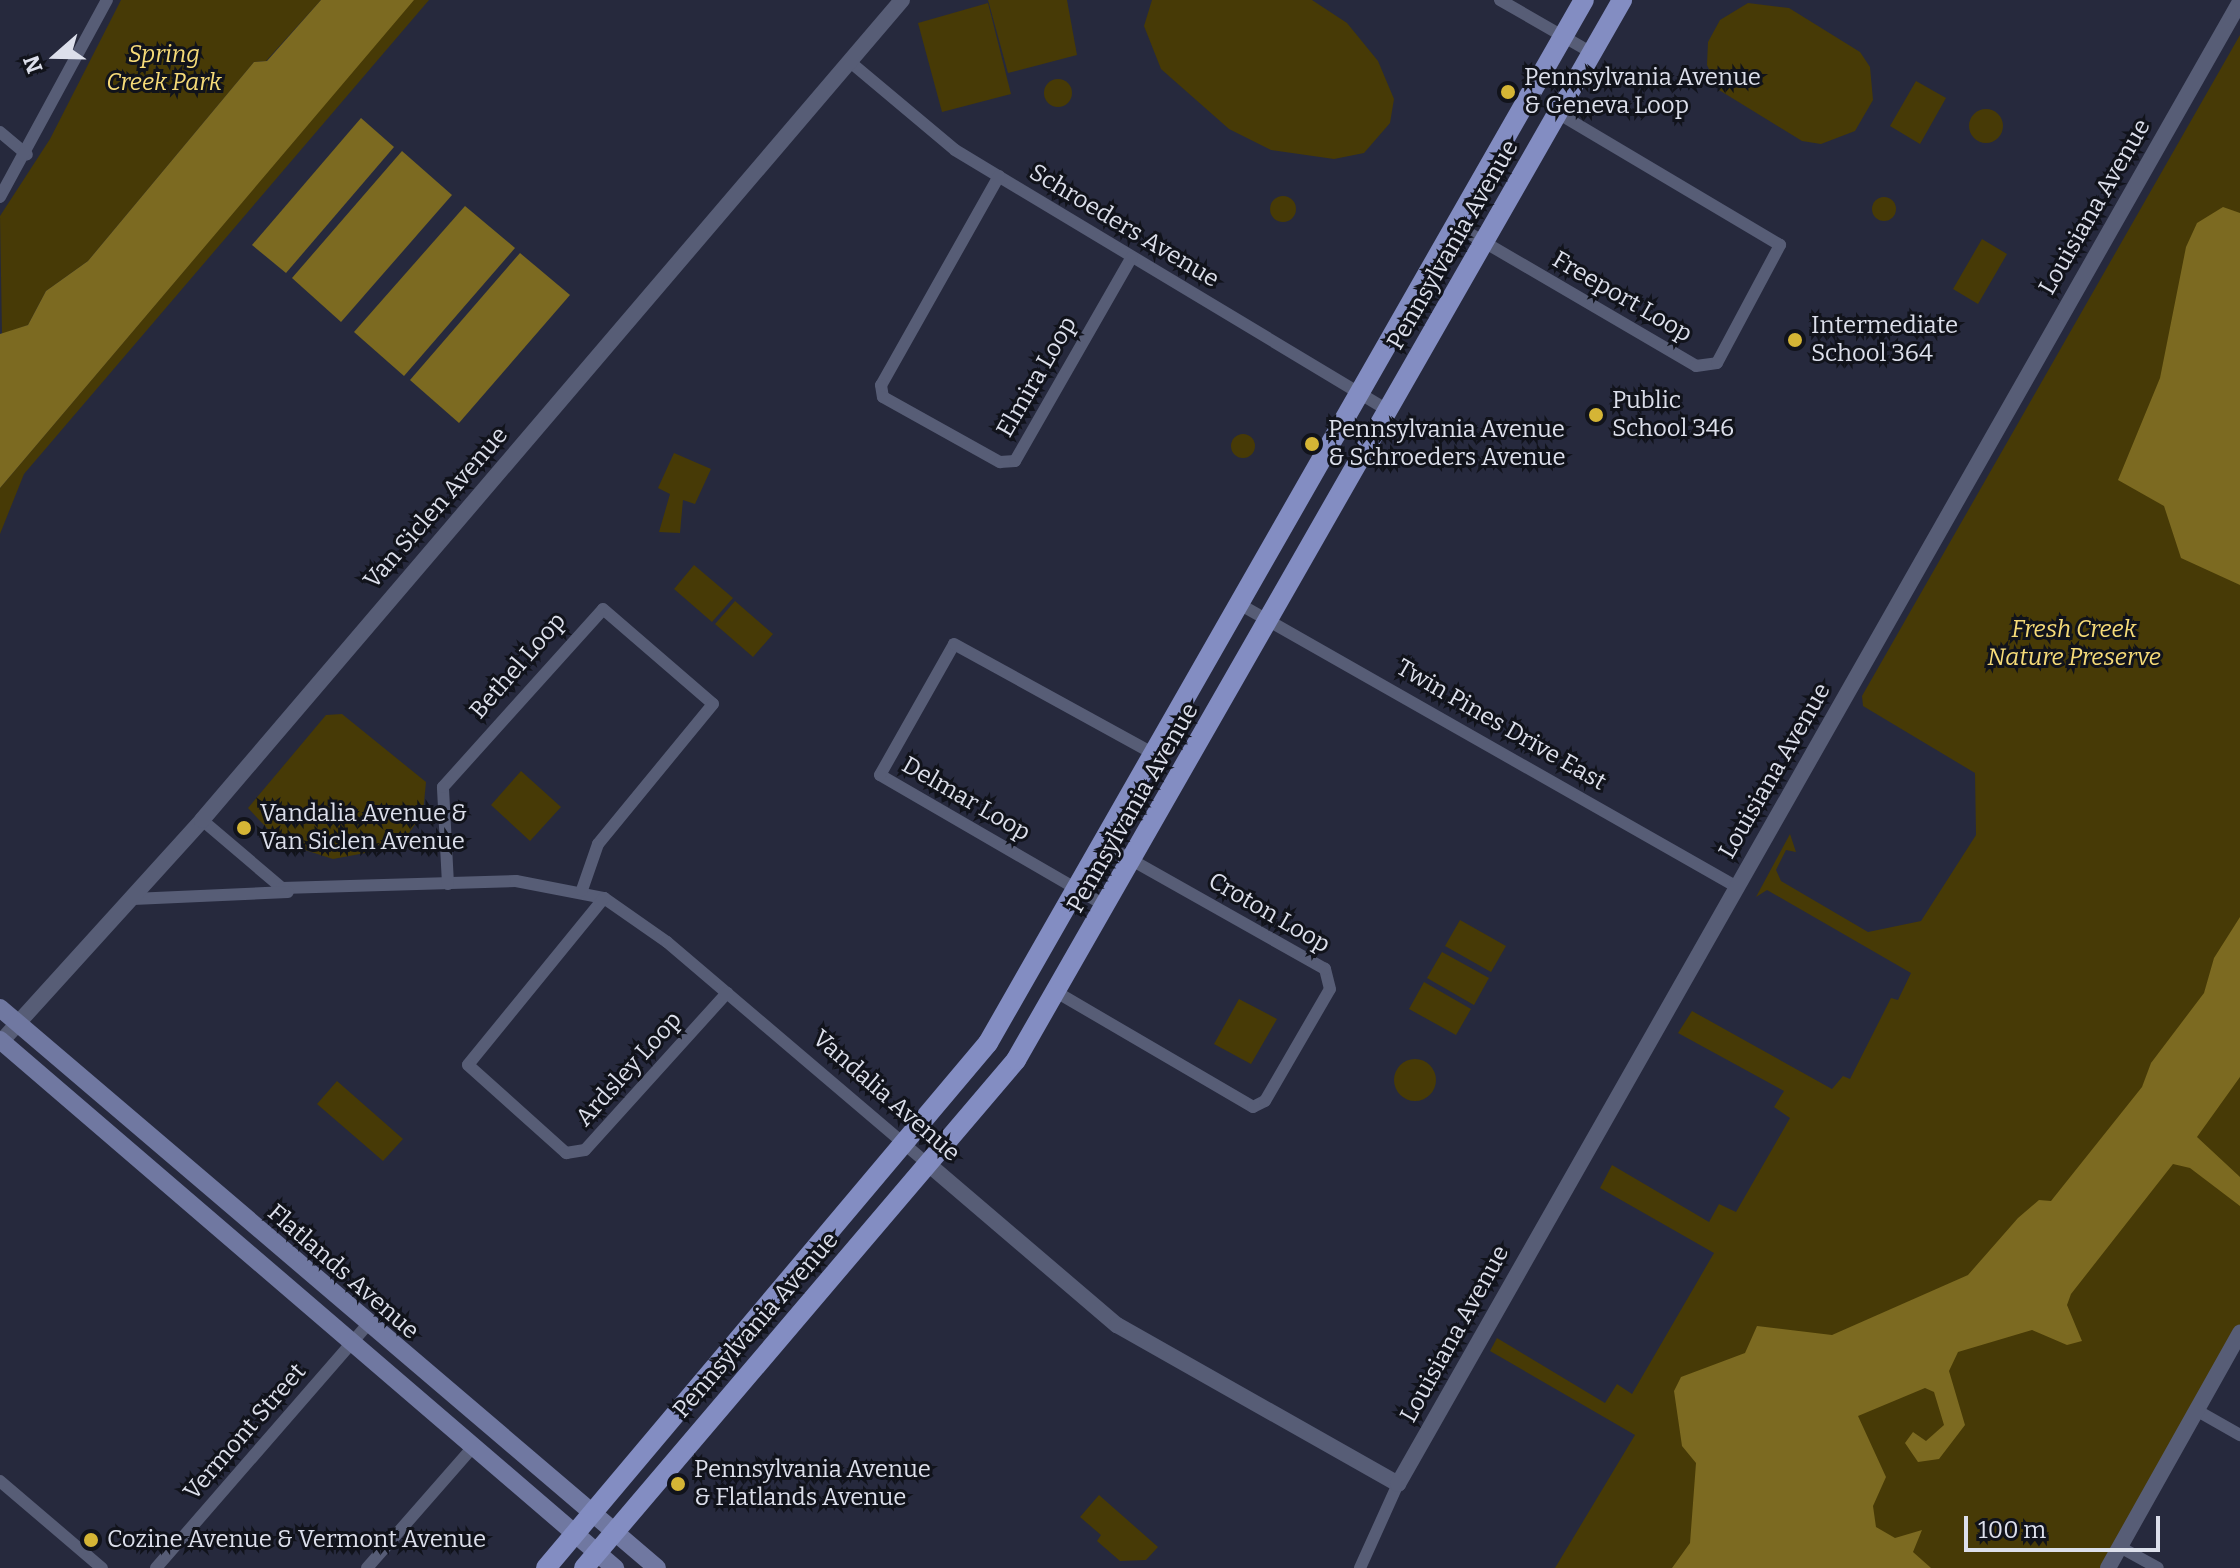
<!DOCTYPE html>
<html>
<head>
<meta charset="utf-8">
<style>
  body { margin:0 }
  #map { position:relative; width:2240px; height:1568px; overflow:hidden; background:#26293d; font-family:Bitter,serif }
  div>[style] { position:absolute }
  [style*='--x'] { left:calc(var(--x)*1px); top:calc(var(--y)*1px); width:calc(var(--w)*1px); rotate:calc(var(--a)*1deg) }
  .green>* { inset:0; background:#473a06 }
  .round { border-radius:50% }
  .water>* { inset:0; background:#7c6a21 }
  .minor>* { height:12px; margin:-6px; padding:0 6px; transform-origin:6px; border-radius:6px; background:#575d76 }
  .tertiary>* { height:16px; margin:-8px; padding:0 8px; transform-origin:8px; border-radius:8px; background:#575d76 }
  .secondary>* { height:18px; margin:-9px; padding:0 9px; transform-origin:9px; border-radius:9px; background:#7078a1 }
  .primary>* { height:20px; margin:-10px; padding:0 10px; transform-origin:10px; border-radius:10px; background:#838dc2 }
  .dots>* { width:22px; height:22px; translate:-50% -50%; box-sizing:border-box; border:4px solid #11131b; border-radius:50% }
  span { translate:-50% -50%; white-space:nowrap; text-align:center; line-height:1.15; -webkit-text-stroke:6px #11131b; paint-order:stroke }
  .park-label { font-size:24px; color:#f6db78; font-style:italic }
  .poi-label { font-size:24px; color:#dcdfeb }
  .left { translate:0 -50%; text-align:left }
  .street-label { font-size:24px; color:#dcdfeb }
  .north { position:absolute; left:16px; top:16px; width:80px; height:80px; -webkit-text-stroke:6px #11131b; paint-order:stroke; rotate:250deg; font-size:22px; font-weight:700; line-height:32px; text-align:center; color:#dcdfeb }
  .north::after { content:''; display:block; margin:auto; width:28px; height:36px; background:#dcdfeb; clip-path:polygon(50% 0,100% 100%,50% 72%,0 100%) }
  .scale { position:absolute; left:1964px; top:1516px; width:196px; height:36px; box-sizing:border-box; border:4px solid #dcdfeb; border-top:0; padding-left:10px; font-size:24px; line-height:28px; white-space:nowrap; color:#dcdfeb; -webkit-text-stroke:6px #11131b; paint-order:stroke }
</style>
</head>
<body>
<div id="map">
  <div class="green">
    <i style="clip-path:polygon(121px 0,321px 0,266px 61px,254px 62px,88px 261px,46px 291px,28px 325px,2px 334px,0 216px,50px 139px)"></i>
    <i style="clip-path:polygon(413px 0,429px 0,24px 474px,0 534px,0 488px)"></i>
    <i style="clip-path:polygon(988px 0,1067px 0,1077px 55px,1008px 73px)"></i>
    <i style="clip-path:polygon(1152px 0,1312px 0,1347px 23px,1378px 61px,1394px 99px,1390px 123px,1364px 153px,1334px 159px,1271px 150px,1229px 129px,1161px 69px,1144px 26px)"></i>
    <i style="clip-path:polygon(988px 3px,1011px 94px,942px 112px,918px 23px)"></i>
    <i style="clip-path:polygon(1748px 3px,1789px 8px,1860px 52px,1870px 67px,1873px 100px,1855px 131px,1821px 144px,1802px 141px,1719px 90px,1707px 65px,1708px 42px,1720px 20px)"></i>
    <i style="clip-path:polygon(2240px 35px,2240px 935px,2211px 1001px,2055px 1210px,1972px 1284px,1704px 1476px,1696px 1545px,1682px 1568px,1555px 1568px,1635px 1435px,1490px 1351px,1497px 1338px,1605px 1403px,1617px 1384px,1632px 1394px,1714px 1253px,1600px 1188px,1612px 1165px,1709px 1222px,1719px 1204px,1736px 1212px,1790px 1118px,1774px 1107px,1784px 1091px,1678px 1033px,1692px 1011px,1832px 1089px,1843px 1076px,1850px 1079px,1891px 998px,1898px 1000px,1911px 973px,1767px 890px,1756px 897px,1790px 834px,1796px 852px,1786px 850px,1776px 870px,1781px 881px,1868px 932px,1921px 921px,1976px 835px,1975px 773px,1863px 706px,1862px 696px)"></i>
    <i class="round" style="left:1044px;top:79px;width:28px;height:28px"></i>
    <i style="clip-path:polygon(1916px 81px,1946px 98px,1920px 144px,1890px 126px)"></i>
    <i class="round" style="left:1969px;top:109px;width:34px;height:34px"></i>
    <i class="round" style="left:1270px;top:196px;width:26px;height:26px"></i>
    <i class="round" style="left:1872px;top:197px;width:24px;height:24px"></i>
    <i style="clip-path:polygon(1982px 239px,2007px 254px,1978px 304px,1953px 289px)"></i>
    <i class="round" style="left:1231px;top:434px;width:24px;height:24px"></i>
    <i style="clip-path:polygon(674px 453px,711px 469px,695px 504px,683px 500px,680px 533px,659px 532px,670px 494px,658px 488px)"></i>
    <i style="clip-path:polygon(694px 565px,733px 598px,712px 622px,674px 589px)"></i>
    <i style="clip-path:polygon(735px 601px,773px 634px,753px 657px,715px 624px)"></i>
    <i style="clip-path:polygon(342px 714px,426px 782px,423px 813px,409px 833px,376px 851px,333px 859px,280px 842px,248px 808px,326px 715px)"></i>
    <i style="clip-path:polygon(521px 771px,561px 807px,530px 841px,491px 805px)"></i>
    <i style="clip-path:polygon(1460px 920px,1506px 946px,1491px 972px,1445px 946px)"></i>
    <i style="clip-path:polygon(1442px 952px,1489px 978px,1474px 1005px,1427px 978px)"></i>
    <i style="clip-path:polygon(1424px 982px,1471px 1009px,1456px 1035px,1409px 1009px)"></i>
    <i style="clip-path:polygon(1239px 999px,1277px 1019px,1251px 1064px,1214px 1044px)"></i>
    <i class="round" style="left:1394px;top:1059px;width:42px;height:42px"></i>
    <i style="clip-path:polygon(2240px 1062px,2240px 1332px,2107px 1568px,1912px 1568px,1871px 1530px,1849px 1419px,2051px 1292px)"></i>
    <i style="clip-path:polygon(337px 1081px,403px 1139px,383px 1161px,317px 1104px)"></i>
    <i style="clip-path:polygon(1099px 1495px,1158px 1547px,1146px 1560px,1120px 1561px,1097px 1541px,1101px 1535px,1080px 1517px)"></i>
  </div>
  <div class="water">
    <i style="clip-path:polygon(321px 0,414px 0,0 488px,0 334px,28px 325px,46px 291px,88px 261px,254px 62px,267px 61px)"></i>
    <i style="clip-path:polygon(361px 118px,394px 147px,286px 273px,252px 245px)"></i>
    <i style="clip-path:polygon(402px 151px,452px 195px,341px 322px,292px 278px)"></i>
    <i style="clip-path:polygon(465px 206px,515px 248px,404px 376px,354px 332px)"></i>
    <i style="clip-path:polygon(2223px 207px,2240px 213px,2240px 585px,2181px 558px,2164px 506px,2118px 480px,2160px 378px,2186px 247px,2197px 223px)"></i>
    <i style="clip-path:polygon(520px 253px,570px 295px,459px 423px,410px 380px)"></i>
    <i style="clip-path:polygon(2240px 917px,2240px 1077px,2197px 1137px,2240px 1177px,2240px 1206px,2190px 1168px,2173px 1164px,2071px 1294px,2067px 1305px,2082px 1341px,2067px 1345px,2032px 1330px,1958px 1352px,1949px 1371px,1965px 1425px,1939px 1459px,1918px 1462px,1905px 1443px,1913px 1432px,1926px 1441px,1944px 1425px,1934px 1392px,1925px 1388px,1858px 1416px,1886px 1477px,1873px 1506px,1876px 1527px,1895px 1538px,1922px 1530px,1913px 1552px,1931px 1568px,1672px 1568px,1690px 1543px,1696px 1463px,1682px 1446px,1674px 1391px,1681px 1377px,1745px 1353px,1757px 1326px,1832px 1335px,1968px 1275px,2018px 1218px,2039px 1200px,2051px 1201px,2142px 1087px,2151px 1063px,2204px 993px,2214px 958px)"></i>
  </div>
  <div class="minor">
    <i style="--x:1500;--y:0;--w:106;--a:29.9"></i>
    <i style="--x:849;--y:61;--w:138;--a:40"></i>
    <i style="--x:955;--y:150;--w:506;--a:31.02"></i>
    <i style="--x:0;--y:132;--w:35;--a:40"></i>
    <i style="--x:999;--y:176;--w:240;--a:119.4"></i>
    <i style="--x:881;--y:385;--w:12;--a:81"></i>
    <i style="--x:883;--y:397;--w:134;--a:29.1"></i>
    <i style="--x:1000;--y:462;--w:15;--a:-4"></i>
    <i style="--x:1015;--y:461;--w:235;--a:-60.2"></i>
    <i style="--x:0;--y:197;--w:224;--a:-61.5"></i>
    <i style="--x:1455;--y:225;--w:279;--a:30.3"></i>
    <i style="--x:1696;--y:366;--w:21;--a:-8"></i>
    <i style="--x:1717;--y:363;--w:134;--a:-61.9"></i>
    <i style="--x:1780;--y:245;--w:258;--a:-149.3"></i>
    <i style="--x:1241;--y:605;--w:571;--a:29.62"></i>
    <i style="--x:202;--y:820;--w:105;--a:40.4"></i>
    <i style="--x:282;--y:888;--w:234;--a:-1.7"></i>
    <i style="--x:516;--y:881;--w:90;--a:10.9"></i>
    <i style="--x:604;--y:898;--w:77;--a:34.9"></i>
    <i style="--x:667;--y:942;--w:341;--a:40.4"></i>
    <i style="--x:448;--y:884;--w:97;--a:-93"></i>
    <i style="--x:443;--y:787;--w:239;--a:-48"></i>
    <i style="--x:603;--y:609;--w:145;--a:40.8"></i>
    <i style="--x:713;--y:704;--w:181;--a:129.4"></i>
    <i style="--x:598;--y:844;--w:49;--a:109.2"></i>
    <i style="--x:604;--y:898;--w:215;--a:129.2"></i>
    <i style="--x:468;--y:1065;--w:132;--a:41.9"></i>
    <i style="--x:566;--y:1153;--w:19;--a:-9"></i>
    <i style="--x:585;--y:1150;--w:212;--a:-47.9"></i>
    <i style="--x:133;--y:899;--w:155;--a:-2.6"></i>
    <i style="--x:1106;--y:906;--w:261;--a:-149.9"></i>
    <i style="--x:880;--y:775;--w:150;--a:-60.5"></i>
    <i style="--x:954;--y:644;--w:226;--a:28.8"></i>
    <i style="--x:1058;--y:993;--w:226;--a:30.3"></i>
    <i style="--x:1253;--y:1107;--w:13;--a:-27"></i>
    <i style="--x:1265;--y:1101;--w:129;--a:-59.9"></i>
    <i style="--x:1330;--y:989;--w:21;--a:-104"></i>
    <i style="--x:1325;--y:969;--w:255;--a:-150.6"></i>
    <i style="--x:2196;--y:1410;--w:51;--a:29.6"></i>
    <i style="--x:0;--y:1481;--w:134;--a:40.5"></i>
    <i style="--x:2120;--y:1547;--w:43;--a:28.9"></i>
    <i style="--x:156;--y:1568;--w:322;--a:-49"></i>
    <i style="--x:367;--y:1568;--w:161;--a:-48.8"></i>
    <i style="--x:1360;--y:1568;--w:92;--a:-65.7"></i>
  </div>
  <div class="tertiary">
    <i style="--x:0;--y:1043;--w:301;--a:-47.8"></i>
    <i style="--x:202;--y:820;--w:1078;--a:-49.51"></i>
    <i style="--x:927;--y:1163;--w:250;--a:40.5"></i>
    <i style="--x:1117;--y:1325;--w:323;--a:29.5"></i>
    <i style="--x:1398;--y:1484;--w:1704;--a:-60.4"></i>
    <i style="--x:2108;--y:1568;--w:270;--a:-60.7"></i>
  </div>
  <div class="secondary">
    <i style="--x:0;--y:1008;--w:863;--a:40.44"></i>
    <i style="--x:0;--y:1040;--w:811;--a:40.65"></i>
  </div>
  <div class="primary">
    <i style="--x:546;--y:1568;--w:686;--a:-49.91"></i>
    <i style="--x:988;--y:1043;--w:1201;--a:-60.26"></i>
    <i style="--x:584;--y:1568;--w:667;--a:-49.62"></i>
    <i style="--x:1016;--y:1060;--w:1221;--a:-60.24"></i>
  </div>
  <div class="dots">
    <i style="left:1508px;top:92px;background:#d5b535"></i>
    <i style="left:1795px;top:340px;background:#d5b535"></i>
    <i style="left:1596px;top:415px;background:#d5b535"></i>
    <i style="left:1312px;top:444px;background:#d5b535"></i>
    <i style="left:244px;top:828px;background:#d5b535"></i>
    <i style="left:678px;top:1484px;background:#d5b535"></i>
    <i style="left:91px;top:1540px;background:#d5b535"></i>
  </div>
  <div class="park-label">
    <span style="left:164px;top:69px">Spring<br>Creek Park</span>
    <span style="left:2074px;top:644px">Fresh Creek<br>Nature Preserve</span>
  </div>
  <div class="poi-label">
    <span class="left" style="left:1524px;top:92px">Pennsylvania Avenue<br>&amp; Geneva Loop</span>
    <span class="left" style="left:1811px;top:340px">Intermediate<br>School 364</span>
    <span class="left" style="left:1612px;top:415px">Public<br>School 346</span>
    <span class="left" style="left:1328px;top:444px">Pennsylvania Avenue<br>&amp; Schroeders Avenue</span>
    <span class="left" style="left:260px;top:828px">Vandalia Avenue &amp;<br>Van Siclen Avenue</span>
    <span class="left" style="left:694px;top:1484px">Pennsylvania Avenue<br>&amp; Flatlands Avenue</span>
    <span class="left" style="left:107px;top:1540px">Cozine Avenue &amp; Vermont Avenue</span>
  </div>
  <div class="street-label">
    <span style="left:2095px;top:207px;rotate:-60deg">Louisiana Avenue</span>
    <span style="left:1124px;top:226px;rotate:31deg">Schroeders Avenue</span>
    <span style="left:1453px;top:245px;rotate:-60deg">Pennsylvania Avenue</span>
    <span style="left:1622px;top:297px;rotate:30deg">Freeport Loop</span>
    <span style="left:1037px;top:377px;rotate:-60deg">Elmira Loop</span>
    <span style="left:436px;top:508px;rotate:-49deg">Van Siclen Avenue</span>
    <span style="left:518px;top:666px;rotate:-49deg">Bethel Loop</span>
    <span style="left:1501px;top:725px;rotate:30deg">Twin Pines Drive East</span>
    <span style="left:1775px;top:771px;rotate:-60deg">Louisiana Avenue</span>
    <span style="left:966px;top:799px;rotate:30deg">Delmar Loop</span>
    <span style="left:1133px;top:808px;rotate:-60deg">Pennsylvania Avenue</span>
    <span style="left:1269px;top:913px;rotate:30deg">Croton Loop</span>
    <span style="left:629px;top:1069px;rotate:-48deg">Ardsley Loop</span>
    <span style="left:886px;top:1096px;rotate:41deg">Vandalia Avenue</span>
    <span style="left:343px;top:1272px;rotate:41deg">Flatlands Avenue</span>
    <span style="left:756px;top:1325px;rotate:-49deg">Pennsylvania Avenue</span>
    <span style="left:1455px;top:1334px;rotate:-61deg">Louisiana Avenue</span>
    <span style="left:245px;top:1432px;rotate:-49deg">Vermont Street</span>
  </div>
  <div class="north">N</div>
  <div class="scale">100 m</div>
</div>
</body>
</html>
